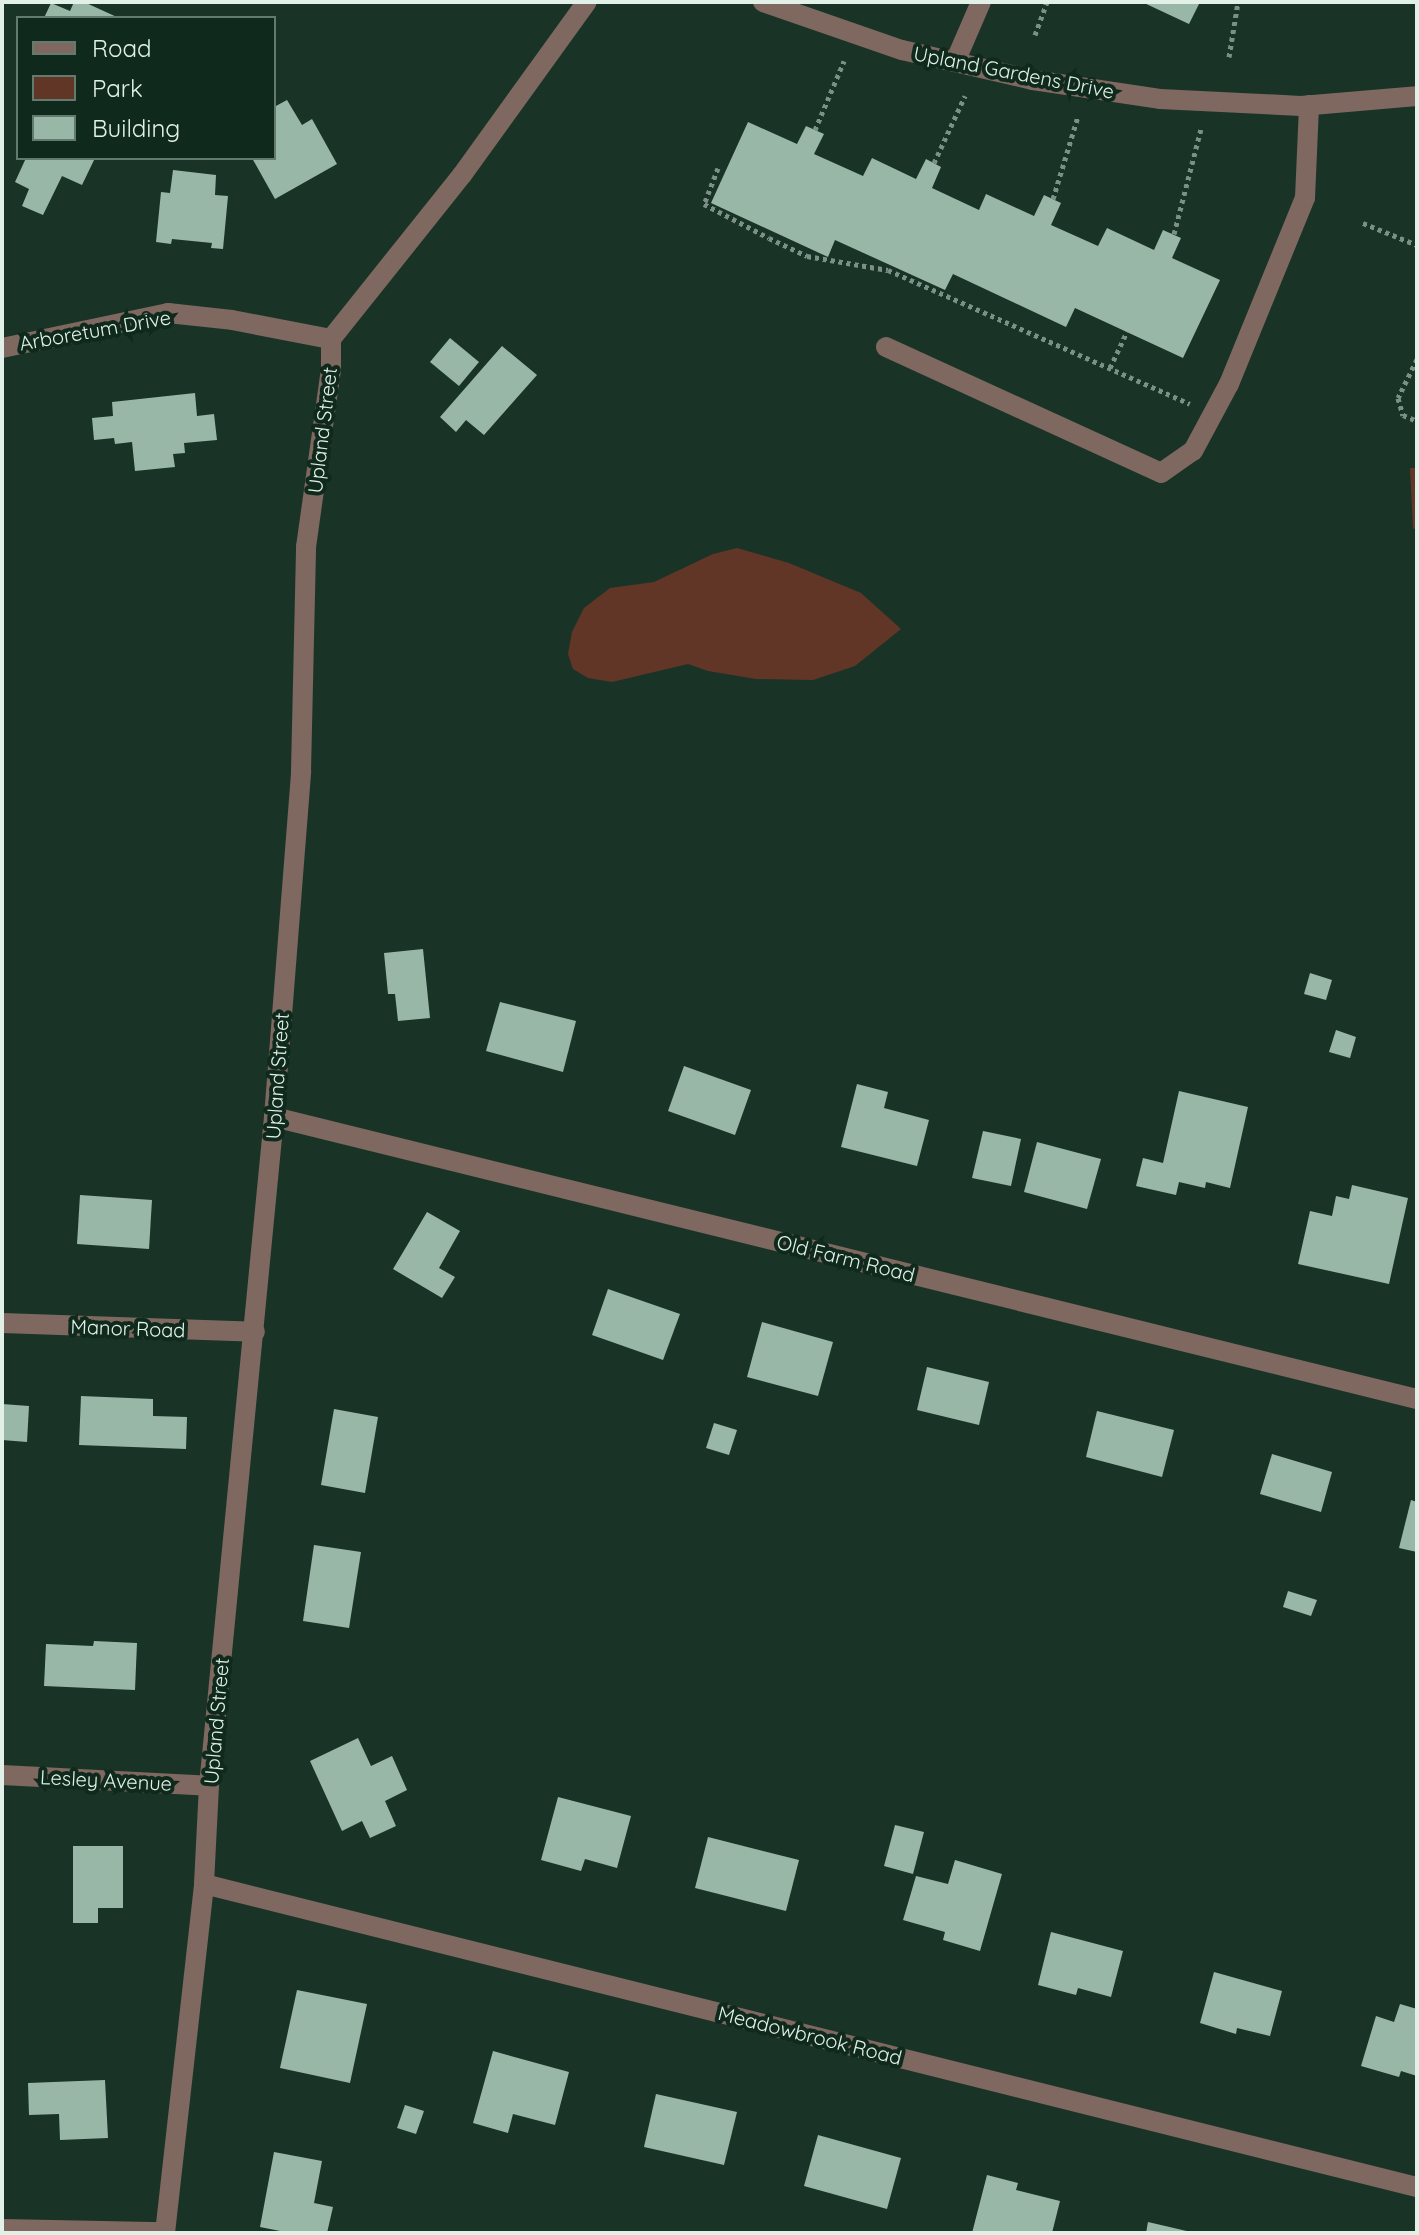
<!DOCTYPE html>
<html>
<head>
<meta charset="utf-8">
<style>
  body { margin:0 }
  #map { position:relative; width:1419px; height:2235px; overflow:hidden; background:#193427; font-family:Quicksand,sans-serif }
  div>[style] { position:absolute }
  [style*='--x'] { left:calc(var(--x)*1px); top:calc(var(--y)*1px); width:calc(var(--w)*1px); rotate:calc(var(--a)*1deg) }
  .green>* { inset:0; background:#623626 }
  .building>* { inset:0; background:#99b7a6 }
  .path>* { height:5px; margin-top:-2.5px; transform-origin:0; background:repeating-linear-gradient(90deg,#7b9186 0 4px,transparent 0 8px) }
  .minor>* { height:20px; margin:-10px; padding:0 10px; transform-origin:10px; border-radius:10px; background:#7f6860 }
  span { translate:-50% -50%; white-space:nowrap; text-align:center; line-height:1.15; -webkit-text-stroke:8px #0f2a1d; paint-order:stroke }
  .street-label { font-size:20px; color:#e1f1e8 }
  .frame { position:absolute; inset:0; border:4px solid #e1f1e8; pointer-events:none }
  .legend { position:absolute; left:16px; top:16px; width:260px; height:144px; box-sizing:border-box; background:#0f2a1d; border:2px solid #637a6e; margin:0; padding:10px 14px; list-style:none; font-size:24px; color:#e1f1e8 }
  .legend li { display:flex; align-items:center; gap:16px; height:40px }
  .legend b { width:40px; border:2px solid #637a6e }
</style>
</head>
<body>
<div id="map">
  <div class="green">
    <i style="clip-path:polygon(1410px 468px,1417px 468px,1417px 528px,1413px 529px)"></i>
    <i style="clip-path:polygon(737px 548px,789px 563px,861px 593px,901px 629px,855px 666px,813px 680px,756px 679px,708px 671px,688px 664px,612px 682px,588px 678px,573px 669px,568px 654px,572px 632px,584px 608px,610px 588px,654px 582px,713px 554px)"></i>
  </div>
  <div class="building">
    <i style="clip-path:polygon(74px 2px,84px 2px,119px 18px,44px 18px,51px 3px,70px 11px)"></i>
    <i style="clip-path:polygon(1142px 2px,1200px 2px,1189px 24px)"></i>
    <i style="clip-path:polygon(287px 100px,302px 125px,312px 119px,337px 164px,275px 199px,252px 158px,274px 158px,274px 107px)"></i>
    <i style="clip-path:polygon(748px 122px,797px 144px,806px 126px,824px 134px,814px 154px,863px 176px,872px 158px,916px 179px,926px 159px,941px 167px,932px 188px,979px 210px,986px 194px,1034px 216px,1044px 195px,1061px 203px,1051px 225px,1098px 246px,1107px 228px,1154px 250px,1163px 230px,1181px 238px,1172px 258px,1220px 280px,1183px 358px,1075px 308px,1066px 327px,953px 274px,945px 290px,835px 240px,828px 257px,711px 203px)"></i>
    <i style="clip-path:polygon(26px 158px,95px 158px,82px 185px,62px 176px,43px 215px,22px 206px,29px 189px,15px 182px)"></i>
    <i style="clip-path:polygon(173px 170px,216px 175px,215px 195px,228px 196px,223px 249px,211px 248px,212px 243px,172px 239px,171px 244px,156px 242px,161px 192px,170px 193px)"></i>
    <i style="clip-path:polygon(450px 338px,479px 362px,459px 386px,430px 362px)"></i>
    <i style="clip-path:polygon(502px 346px,537px 375px,484px 435px,466px 420px,456px 432px,440px 417px)"></i>
    <i style="clip-path:polygon(195px 393px,197px 416px,214px 414px,217px 440px,184px 443px,185px 453px,173px 454px,175px 467px,135px 471px,132px 442px,115px 444px,114px 438px,94px 440px,92px 418px,113px 416px,112px 402px)"></i>
    <i style="clip-path:polygon(423px 949px,430px 1018px,398px 1021px,395px 994px,388px 994px,384px 953px)"></i>
    <i style="clip-path:polygon(1310px 973px,1332px 980px,1326px 1000px,1304px 994px)"></i>
    <i style="clip-path:polygon(500px 1002px,576px 1021px,563px 1072px,486px 1051px)"></i>
    <i style="clip-path:polygon(1336px 1030px,1356px 1037px,1350px 1058px,1329px 1052px)"></i>
    <i style="clip-path:polygon(684px 1066px,751px 1090px,735px 1135px,668px 1111px)"></i>
    <i style="clip-path:polygon(857px 1084px,888px 1092px,884px 1108px,929px 1120px,917px 1166px,841px 1147px)"></i>
    <i style="clip-path:polygon(1179px 1091px,1248px 1107px,1230px 1188px,1206px 1182px,1205px 1188px,1179px 1182px,1176px 1195px,1136px 1186px,1143px 1158px,1163px 1163px)"></i>
    <i style="clip-path:polygon(983px 1131px,1021px 1139px,1011px 1186px,972px 1178px)"></i>
    <i style="clip-path:polygon(1037px 1142px,1101px 1159px,1087px 1209px,1024px 1192px)"></i>
    <i style="clip-path:polygon(1352px 1185px,1408px 1198px,1389px 1284px,1298px 1264px,1310px 1211px,1332px 1216px,1336px 1196px,1349px 1199px)"></i>
    <i style="clip-path:polygon(80px 1195px,152px 1200px,149px 1249px,77px 1244px)"></i>
    <i style="clip-path:polygon(427px 1212px,460px 1231px,439px 1268px,455px 1277px,442px 1298px,393px 1269px)"></i>
    <i style="clip-path:polygon(608px 1289px,680px 1314px,663px 1360px,592px 1335px)"></i>
    <i style="clip-path:polygon(762px 1322px,833px 1342px,818px 1396px,747px 1377px)"></i>
    <i style="clip-path:polygon(927px 1367px,989px 1382px,979px 1425px,917px 1410px)"></i>
    <i style="clip-path:polygon(81px 1396px,153px 1399px,153px 1416px,187px 1417px,186px 1449px,79px 1445px)"></i>
    <i style="clip-path:polygon(2px 1404px,29px 1406px,27px 1442px,2px 1440px)"></i>
    <i style="clip-path:polygon(334px 1409px,378px 1417px,365px 1493px,321px 1485px)"></i>
    <i style="clip-path:polygon(1097px 1411px,1174px 1430px,1162px 1477px,1086px 1457px)"></i>
    <i style="clip-path:polygon(714px 1423px,737px 1430px,729px 1455px,706px 1448px)"></i>
    <i style="clip-path:polygon(1272px 1454px,1332px 1472px,1321px 1512px,1260px 1494px)"></i>
    <i style="clip-path:polygon(1411px 1500px,1417px 1502px,1417px 1552px,1399px 1548px)"></i>
    <i style="clip-path:polygon(314px 1545px,361px 1552px,349px 1628px,303px 1621px)"></i>
    <i style="clip-path:polygon(1288px 1591px,1317px 1600px,1311px 1616px,1283px 1607px)"></i>
    <i style="clip-path:polygon(94px 1641px,137px 1643px,135px 1690px,44px 1686px,46px 1644px,93px 1646px)"></i>
    <i style="clip-path:polygon(358px 1738px,371px 1766px,392px 1756px,407px 1790px,385px 1801px,396px 1826px,370px 1838px,362px 1821px,342px 1831px,310px 1761px)"></i>
    <i style="clip-path:polygon(558px 1797px,631px 1816px,617px 1868px,585px 1859px,581px 1871px,541px 1860px)"></i>
    <i style="clip-path:polygon(895px 1825px,924px 1832px,913px 1874px,884px 1866px)"></i>
    <i style="clip-path:polygon(708px 1837px,799px 1860px,786px 1911px,695px 1888px)"></i>
    <i style="clip-path:polygon(73px 1846px,123px 1846px,123px 1908px,98px 1908px,98px 1923px,73px 1923px)"></i>
    <i style="clip-path:polygon(955px 1860px,1002px 1874px,980px 1951px,943px 1940px,945px 1932px,903px 1920px,916px 1876px,948px 1884px)"></i>
    <i style="clip-path:polygon(1051px 1932px,1123px 1951px,1111px 1997px,1078px 1988px,1076px 1995px,1038px 1985px)"></i>
    <i style="clip-path:polygon(1214px 1972px,1282px 1991px,1270px 2036px,1237px 2028px,1236px 2034px,1200px 2023px)"></i>
    <i style="clip-path:polygon(297px 1990px,367px 2004px,350px 2083px,280px 2068px)"></i>
    <i style="clip-path:polygon(1400px 2004px,1417px 2009px,1417px 2076px,1401px 2071px,1399px 2077px,1361px 2066px,1376px 2016px,1394px 2022px)"></i>
    <i style="clip-path:polygon(493px 2051px,569px 2072px,555px 2125px,513px 2114px,508px 2133px,473px 2123px)"></i>
    <i style="clip-path:polygon(105px 2080px,108px 2138px,60px 2140px,59px 2114px,29px 2115px,28px 2083px)"></i>
    <i style="clip-path:polygon(656px 2094px,737px 2112px,724px 2165px,644px 2147px)"></i>
    <i style="clip-path:polygon(405px 2105px,424px 2111px,416px 2134px,397px 2128px)"></i>
    <i style="clip-path:polygon(818px 2135px,901px 2158px,887px 2209px,804px 2186px)"></i>
    <i style="clip-path:polygon(274px 2152px,322px 2161px,314px 2203px,333px 2207px,327px 2233px,290px 2233px,260px 2227px)"></i>
    <i style="clip-path:polygon(987px 2175px,1018px 2183px,1016px 2190px,1060px 2201px,1052px 2233px,972px 2233px)"></i>
    <i style="clip-path:polygon(1148px 2222px,1191px 2232px,1190px 2233px,1146px 2233px)"></i>
  </div>
  <div class="path">
    <i style="--x:1035;--y:35;--w:35;--a:-70"></i>
    <i style="--x:1229;--y:57;--w:56;--a:-80.7"></i>
    <i style="--x:815;--y:130;--w:75;--a:-67.2"></i>
    <i style="--x:934;--y:163;--w:74;--a:-65.2"></i>
    <i style="--x:718;--y:168;--w:39;--a:111"></i>
    <i style="--x:704;--y:204;--w:73;--a:27.6"></i>
    <i style="--x:769;--y:238;--w:42;--a:25.3"></i>
    <i style="--x:807;--y:256;--w:82;--a:9.8"></i>
    <i style="--x:888;--y:270;--w:330;--a:23.9"></i>
    <i style="--x:1053;--y:199;--w:87;--a:-73.2"></i>
    <i style="--x:1363;--y:223;--w:58;--a:22.2"></i>
    <i style="--x:1174;--y:234;--w:108;--a:-75.6"></i>
    <i style="--x:1417;--y:359;--w:43;--a:116"></i>
    <i style="--x:1398;--y:398;--w:18;--a:74"></i>
    <i style="--x:1403;--y:415;--w:15;--a:23"></i>
    <i style="--x:1110;--y:368;--w:40;--a:-65"></i>
  </div>
  <div class="minor">
    <i style="--x:763;--y:2;--w:147;--a:19.1"></i>
    <i style="--x:902;--y:50;--w:134;--a:12.9"></i>
    <i style="--x:1033;--y:80;--w:128;--a:8.5"></i>
    <i style="--x:1160;--y:99;--w:141;--a:2.8"></i>
    <i style="--x:1301;--y:106;--w:116;--a:-4.9"></i>
    <i style="--x:955;--y:62;--w:65;--a:-66.6"></i>
    <i style="--x:886;--y:347;--w:302;--a:24.6"></i>
    <i style="--x:1161;--y:473;--w:39;--a:-35"></i>
    <i style="--x:1193;--y:451;--w:76;--a:-61.8"></i>
    <i style="--x:1229;--y:384;--w:201;--a:-67.8"></i>
    <i style="--x:1305;--y:198;--w:93;--a:-87.5"></i>
    <i style="--x:2;--y:348;--w:170;--a:-11.9"></i>
    <i style="--x:168;--y:313;--w:64;--a:6.2"></i>
    <i style="--x:232;--y:320;--w:101;--a:10.9"></i>
    <i style="--x:274;--y:1117;--w:1177;--a:13.86"></i>
    <i style="--x:2;--y:1323;--w:253;--a:2"></i>
    <i style="--x:2;--y:1775;--w:207;--a:3"></i>
    <i style="--x:204;--y:1884;--w:1250;--a:14.03"></i>
    <i style="--x:2;--y:2229;--w:163;--a:1.1"></i>
    <i style="--x:165;--y:2233;--w:351;--a:-83.6"></i>
    <i style="--x:204;--y:1884;--w:98;--a:-87.1"></i>
    <i style="--x:209;--y:1786;--w:672;--a:-84.45"></i>
    <i style="--x:274;--y:1117;--w:347;--a:-85.5"></i>
    <i style="--x:301;--y:771;--w:224;--a:-88.7"></i>
    <i style="--x:306;--y:547;--w:179;--a:-82"></i>
    <i style="--x:331;--y:370;--w:31;--a:-90"></i>
    <i style="--x:331;--y:339;--w:210;--a:-51.4"></i>
    <i style="--x:462;--y:175;--w:213;--a:-54.2"></i>
  </div>
  <div class="street-label">
    <span style="left:1014px;top:72px;rotate:11deg">Upland Gardens Drive</span>
    <span style="left:95px;top:330px;rotate:-10deg">Arboretum Drive</span>
    <span style="left:322px;top:430px;rotate:-83deg">Upland Street</span>
    <span style="left:277px;top:1076px;rotate:-86deg">Upland Street</span>
    <span style="left:846px;top:1258px;rotate:14deg">Old Farm Road</span>
    <span style="left:128px;top:1328px;rotate:2deg">Manor Road</span>
    <span style="left:216px;top:1721px;rotate:-85deg">Upland Street</span>
    <span style="left:106px;top:1780px;rotate:3deg">Lesley Avenue</span>
    <span style="left:810px;top:2035px;rotate:14deg">Meadowbrook Road</span>
  </div>
  <div class="frame"></div>
  <ul class="legend">
  <li><b style="height:10px;background:#7f6860"></b>Road</li>
  <li><b style="height:22px;background:#623626"></b>Park</li>
  <li><b style="height:22px;background:#99b7a6"></b>Building</li>
  </ul>
</div>
</body>
</html>
